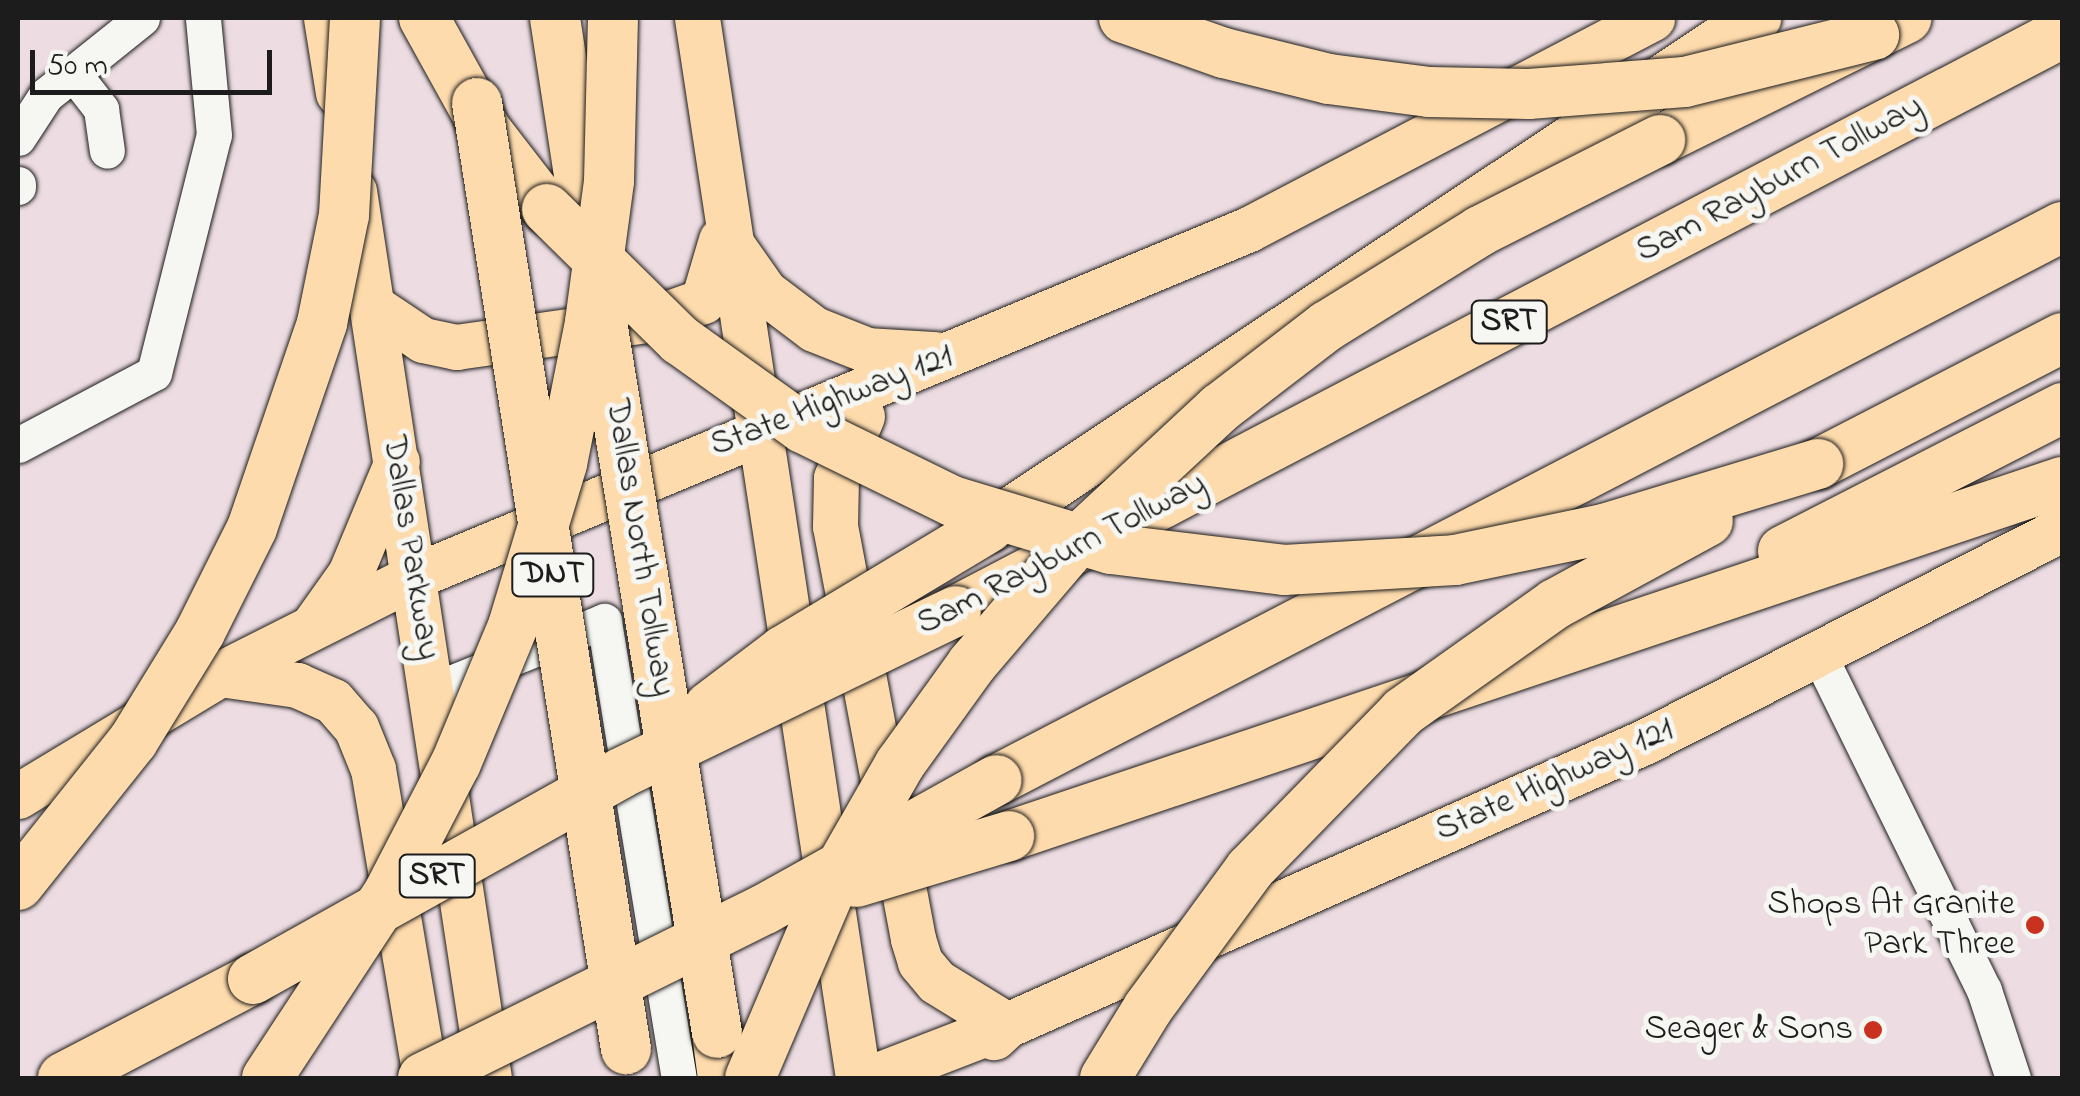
<!DOCTYPE html>
<html>
<head>
<meta charset="utf-8">
<style>
  body { margin:0 }
  #map { position:relative; width:2080px; height:1096px; overflow:hidden; background:#eddde2; font-family:"Indie Flower",sans-serif }
  div>[style] { position:absolute }
  [style*='--x'] { left:calc(var(--x)*1px); top:calc(var(--y)*1px); width:calc(var(--w)*1px); rotate:calc(var(--a)*1deg) }
  .roads { filter:drop-shadow(0 0 2px #1c1c1c) drop-shadow(0 0 2px #1c1c1c) }
  .minor>* { height:35px; margin:-17.5px; padding:0 17.5px; transform-origin:17.5px; border-radius:17.5px; background:#f6f6f2 }
  .major>* { height:45px; margin:-22.5px; padding:0 22.5px; transform-origin:22.5px; border-radius:22.5px; background:#fedbac }
  .highway>* { height:50px; margin:-25px; padding:0 25px; transform-origin:25px; border-radius:25px; background:#fedbac }
  .bridges { filter:drop-shadow(0 0 2px #1c1c1c) drop-shadow(0 0 2px #1c1c1c) }
  .highway-bridge>* { height:50px; margin:-25px; padding:0 25px; transform-origin:25px; border-radius:25px; background:#fedbac }
  .dots>* { width:28px; height:28px; translate:-50% -50%; box-sizing:border-box; border:5px solid #f6f6f2; border-radius:50% }
  span { translate:-50% -50%; white-space:nowrap; text-align:center; line-height:1.15; -webkit-text-stroke:10px #f6f6f2; paint-order:stroke }
  .shield-label span { padding:2px 8px; background:#f6f6f2; border:2px solid; border-radius:8px; -webkit-text-stroke-width:0 }
  .shield-label { font-size:32px; color:#1c1c1c; font-weight:700 }
  .street-label { font-size:35px; color:#1c1c1c }
  .poi-label { font-size:35px; color:#1c1c1c }
  .right { translate:-100% -50%; text-align:right }
  .frame { position:absolute; inset:0; border:20px solid #1c1c1c; pointer-events:none }
  .scale { position:absolute; left:30px; top:50px; width:242px; height:45px; box-sizing:border-box; border:5px solid #1c1c1c; border-top:0; padding-left:12px; font-size:30px; line-height:35px; white-space:nowrap; color:#1c1c1c; -webkit-text-stroke:8px #f6f6f2; paint-order:stroke }
</style>
</head>
<body>
<div id="map">
  <div class="roads">
    <div class="minor">
      <i style="--x:73;--y:73;--w:46;--a:52.1"></i>
      <i style="--x:101;--y:109;--w:42;--a:81.9"></i>
      <i style="--x:18;--y:138;--w:51;--a:-56.9"></i>
      <i style="--x:46;--y:95;--w:123;--a:-38.7"></i>
      <i style="--x:18;--y:184;--w:3;--a:90"></i>
      <i style="--x:18;--y:445;--w:154;--a:-27.9"></i>
      <i style="--x:154;--y:373;--w:245;--a:-75.9"></i>
      <i style="--x:214;--y:135;--w:118;--a:-95.4"></i>
      <i style="--x:1819;--y:655;--w:373;--a:63.8"></i>
      <i style="--x:1984;--y:990;--w:93;--a:71.8"></i>
      <i style="--x:431;--y:691;--w:187;--a:-22"></i>
      <i style="--x:604;--y:621;--w:463;--a:80.7"></i>
    </div>
    <div class="major">
      <i style="--x:326;--y:18;--w:76;--a:80.9"></i>
      <i style="--x:697;--y:18;--w:1072;--a:81.36"></i>
      <i style="--x:354;--y:191;--w:897;--a:81.35"></i>
      <i style="--x:734;--y:248;--w:54;--a:54.8"></i>
      <i style="--x:765;--y:292;--w:61;--a:37.1"></i>
      <i style="--x:814;--y:329;--w:57;--a:21.6"></i>
      <i style="--x:867;--y:350;--w:68;--a:3.4"></i>
      <i style="--x:372;--y:306;--w:61;--a:33.7"></i>
      <i style="--x:423;--y:340;--w:34;--a:12"></i>
      <i style="--x:456;--y:347;--w:198;--a:-8.1"></i>
      <i style="--x:652;--y:319;--w:54;--a:-19.4"></i>
      <i style="--x:703;--y:301;--w:64;--a:-73.6"></i>
      <i style="--x:862;--y:416;--w:67;--a:112.8"></i>
      <i style="--x:836;--y:478;--w:48;--a:91.2"></i>
      <i style="--x:835;--y:526;--w:420;--a:79.3"></i>
      <i style="--x:913;--y:939;--w:24;--a:73"></i>
      <i style="--x:920;--y:962;--w:26;--a:50"></i>
      <i style="--x:937;--y:982;--w:82;--a:31.6"></i>
      <i style="--x:1007;--y:1025;--w:18;--a:137"></i>
      <i style="--x:315;--y:623;--w:60;--a:-54.5"></i>
      <i style="--x:350;--y:574;--w:122;--a:-67.4"></i>
      <i style="--x:220;--y:674;--w:78;--a:8.1"></i>
      <i style="--x:297;--y:685;--w:39;--a:24"></i>
      <i style="--x:333;--y:701;--w:35;--a:49"></i>
      <i style="--x:356;--y:727;--w:45;--a:68"></i>
      <i style="--x:373;--y:769;--w:313;--a:80.4"></i>
      <i style="--x:18;--y:796;--w:236;--a:-31.1"></i>
      <i style="--x:220;--y:674;--w:218;--a:-26.7"></i>
      <i style="--x:415;--y:576;--w:903;--a:-22.59"></i>
      <i style="--x:1249;--y:229;--w:455;--a:-27.6"></i>
      <i style="--x:870;--y:1078;--w:147;--a:-21.1"></i>
      <i style="--x:1007;--y:1025;--w:697;--a:-23.95"></i>
      <i style="--x:1644;--y:742;--w:469;--a:-27"></i>
    </div>
    <div class="highway">
      <i style="--x:424;--y:18;--w:128;--a:61"></i>
      <i style="--x:486;--y:130;--w:100;--a:52.3"></i>
      <i style="--x:555;--y:18;--w:192;--a:81.3"></i>
      <i style="--x:1660;--y:140;--w:275;--a:-26.3"></i>
      <i style="--x:1818;--y:464;--w:275;--a:-27.3"></i>
      <i style="--x:989;--y:527;--w:921;--a:-33.57"></i>
      <i style="--x:1783;--y:551;--w:314;--a:-27.1"></i>
      <i style="--x:956;--y:611;--w:1248;--a:-27.59"></i>
      <i style="--x:997;--y:780;--w:1200;--a:-27.44"></i>
      <i style="--x:1009;--y:836;--w:1111;--a:-18.58"></i>
      <i style="--x:717;--y:1033;--w:45;--a:82.4"></i>
      <i style="--x:63;--y:1078;--w:214;--a:-27.5"></i>
    </div>
  </div>
  <div class="bridges">
    <div class="highway-bridge">
      <i style="--x:1124;--y:18;--w:106;--a:19.3"></i>
      <i style="--x:1224;--y:53;--w:108;--a:13.9"></i>
      <i style="--x:1329;--y:79;--w:101;--a:7.4"></i>
      <i style="--x:1429;--y:92;--w:100;--a:1.1"></i>
      <i style="--x:1529;--y:94;--w:156;--a:-4.4"></i>
      <i style="--x:1685;--y:82;--w:195;--a:-14"></i>
      <i style="--x:477;--y:103;--w:958;--a:81.05"></i>
      <i style="--x:547;--y:209;--w:187;--a:44.6"></i>
      <i style="--x:680;--y:340;--w:151;--a:35.6"></i>
      <i style="--x:803;--y:428;--w:166;--a:26.1"></i>
      <i style="--x:952;--y:501;--w:166;--a:16.8"></i>
      <i style="--x:1111;--y:549;--w:174;--a:6.9"></i>
      <i style="--x:1284;--y:570;--w:171;--a:-3.3"></i>
      <i style="--x:1455;--y:560;--w:152;--a:-11.8"></i>
      <i style="--x:1604;--y:529;--w:224;--a:-16.9"></i>
      <i style="--x:602;--y:322;--w:720;--a:80.81"></i>
      <i style="--x:709;--y:707;--w:93;--a:-37.1"></i>
      <i style="--x:783;--y:651;--w:240;--a:-31"></i>
      <i style="--x:856;--y:882;--w:160;--a:-16.7"></i>
      <i style="--x:18;--y:885;--w:184;--a:-51.4"></i>
      <i style="--x:133;--y:741;--w:128;--a:-58.4"></i>
      <i style="--x:200;--y:632;--w:116;--a:-63.4"></i>
      <i style="--x:252;--y:528;--w:217;--a:-71.1"></i>
      <i style="--x:322;--y:323;--w:110;--a:-78.5"></i>
      <i style="--x:344;--y:215;--w:197;--a:-86.8"></i>
      <i style="--x:253;--y:979;--w:422;--a:-29.2"></i>
      <i style="--x:621;--y:773;--w:372;--a:-25.8"></i>
      <i style="--x:267;--y:1078;--w:222;--a:-56.7"></i>
      <i style="--x:389;--y:892;--w:145;--a:-62.6"></i>
      <i style="--x:456;--y:763;--w:148;--a:-67.4"></i>
      <i style="--x:513;--y:626;--w:169;--a:-73.2"></i>
      <i style="--x:562;--y:464;--w:145;--a:-78.8"></i>
      <i style="--x:590;--y:322;--w:142;--a:-82.3"></i>
      <i style="--x:609;--y:181;--w:163;--a:-88.6"></i>
      <i style="--x:423;--y:1078;--w:381;--a:-26.3"></i>
      <i style="--x:765;--y:909;--w:265;--a:-29.1"></i>
      <i style="--x:750;--y:1078;--w:222;--a:-66.9"></i>
      <i style="--x:837;--y:874;--w:127;--a:-60.2"></i>
      <i style="--x:900;--y:764;--w:123;--a:-54.2"></i>
      <i style="--x:972;--y:664;--w:163;--a:-49.5"></i>
      <i style="--x:1078;--y:540;--w:194;--a:-42.9"></i>
      <i style="--x:1220;--y:408;--w:135;--a:-37.5"></i>
      <i style="--x:1327;--y:326;--w:180;--a:-31.8"></i>
      <i style="--x:1480;--y:231;--w:202;--a:-26.8"></i>
      <i style="--x:1105;--y:1078;--w:82;--a:-58.4"></i>
      <i style="--x:1148;--y:1008;--w:172;--a:-53.7"></i>
      <i style="--x:1250;--y:869;--w:219;--a:-45.7"></i>
      <i style="--x:1403;--y:712;--w:186;--a:-35.4"></i>
      <i style="--x:1555;--y:604;--w:174;--a:-28.5"></i>
    </div>
  </div>
  <div class="dots">
    <i style="left:2035px;top:925px;background:#c8321e"></i>
    <i style="left:1873px;top:1030px;background:#c8321e"></i>
  </div>
  <div class="shield-label">
    <span style="left:1509px;top:322px">SRT</span>
    <span style="left:553px;top:575px">DNT</span>
    <span style="left:437px;top:876px">SRT</span>
  </div>
  <div class="street-label">
    <span style="left:1780px;top:180px;rotate:-28deg">Sam Rayburn Tollway</span>
    <span style="left:832px;top:402px;rotate:-21deg">State Highway 121</span>
    <span style="left:410px;top:548px;rotate:81deg">Dallas Parkway</span>
    <span style="left:639px;top:548px;rotate:81deg">Dallas North Tollway</span>
    <span style="left:1062px;top:555px;rotate:-27deg">Sam Rayburn Tollway</span>
    <span style="left:1555px;top:781px;rotate:-24deg">State Highway 121</span>
  </div>
  <div class="poi-label">
    <span class="right" style="left:2015px;top:925px">Shops At Granite<br>Park Three</span>
    <span class="right" style="left:1853px;top:1030px">Seager &amp; Sons</span>
  </div>
  <div class="frame"></div>
  <div class="scale">50 m</div>
</div>
</body>
</html>
